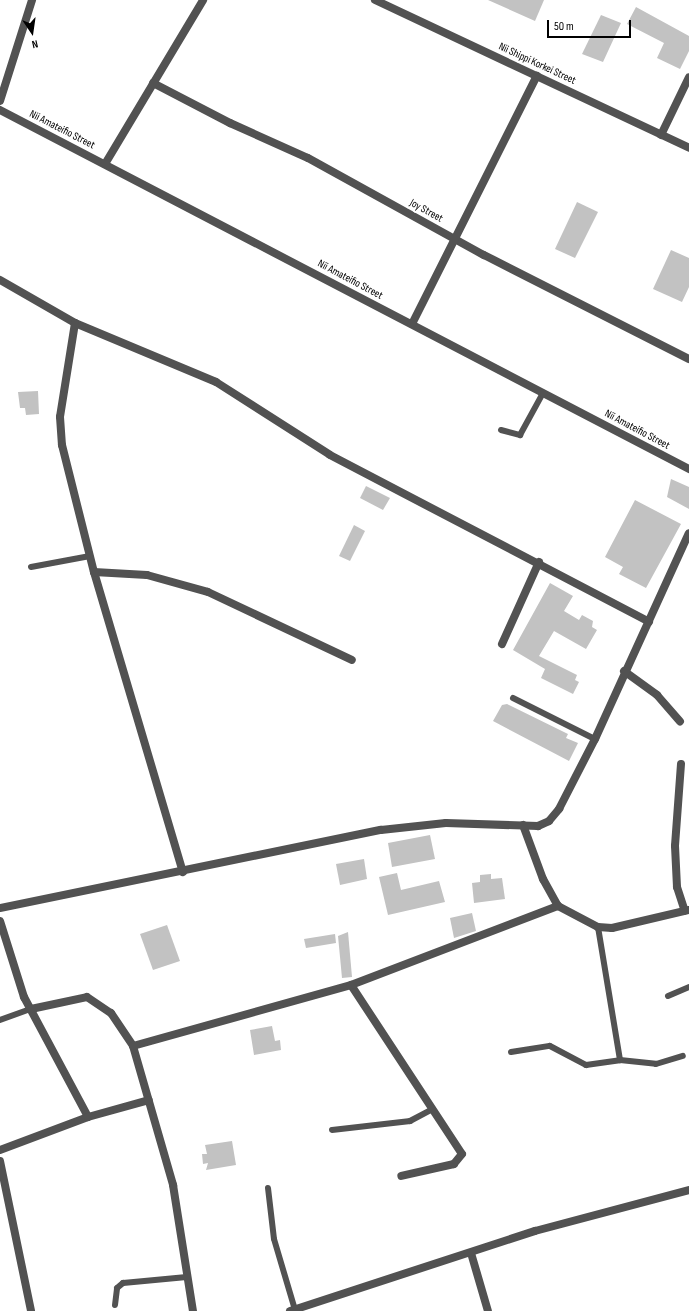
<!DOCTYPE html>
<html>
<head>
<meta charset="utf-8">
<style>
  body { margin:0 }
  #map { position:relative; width:689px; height:1311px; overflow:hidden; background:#fff; font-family:"Sofia Sans Condensed",sans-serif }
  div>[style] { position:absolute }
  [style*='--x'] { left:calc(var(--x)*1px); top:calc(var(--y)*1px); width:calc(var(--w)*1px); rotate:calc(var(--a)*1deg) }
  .building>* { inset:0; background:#c2c2c2 }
  .service>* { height:6px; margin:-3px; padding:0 3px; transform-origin:3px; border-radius:3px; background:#525252 }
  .minor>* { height:8px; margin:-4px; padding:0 4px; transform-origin:4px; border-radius:4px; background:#525252 }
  span { translate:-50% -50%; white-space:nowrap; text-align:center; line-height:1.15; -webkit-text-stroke:4px #fff; paint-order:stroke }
  .street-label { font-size:11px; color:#000 }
  .north { position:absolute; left:12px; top:12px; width:40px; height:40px; -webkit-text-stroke:3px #fff; paint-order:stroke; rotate:167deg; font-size:11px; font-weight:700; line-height:16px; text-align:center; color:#000 }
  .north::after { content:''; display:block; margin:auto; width:14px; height:18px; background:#000; clip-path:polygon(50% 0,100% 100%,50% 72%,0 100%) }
  .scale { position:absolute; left:547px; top:20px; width:84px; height:18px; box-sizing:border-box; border:2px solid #000; border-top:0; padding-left:5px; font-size:12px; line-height:14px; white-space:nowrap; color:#000; -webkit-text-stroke:3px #fff; paint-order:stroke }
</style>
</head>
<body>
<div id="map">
  <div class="building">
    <i style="clip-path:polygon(488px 0,544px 0,535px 21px)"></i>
    <i style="clip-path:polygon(636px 7px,689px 36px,689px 51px,680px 69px,657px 58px,664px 43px,627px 24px)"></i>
    <i style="clip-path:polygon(601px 15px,621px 23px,603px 62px,582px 54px)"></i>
    <i style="clip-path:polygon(577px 202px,598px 212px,575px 258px,555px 249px)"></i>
    <i style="clip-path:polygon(671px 250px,689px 258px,689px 287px,682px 302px,653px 289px)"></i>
    <i style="clip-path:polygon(38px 391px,39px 414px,26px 415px,25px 408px,20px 408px,18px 392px)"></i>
    <i style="clip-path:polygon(671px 479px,689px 487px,689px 509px,667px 497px)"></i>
    <i style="clip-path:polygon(366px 486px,390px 498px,383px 510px,360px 498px)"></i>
    <i style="clip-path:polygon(635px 500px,681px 524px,646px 588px,619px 574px,623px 567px,605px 557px)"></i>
    <i style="clip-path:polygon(354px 525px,365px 531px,350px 561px,339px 556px)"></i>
    <i style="clip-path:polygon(550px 583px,573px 596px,564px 611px,579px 620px,582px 615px,593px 621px,592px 627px,597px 630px,586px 649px,554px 631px,539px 656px,577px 675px,575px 680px,579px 682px,573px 694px,541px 678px,545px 669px,513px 650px)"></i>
    <i style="clip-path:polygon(507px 704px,568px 734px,566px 738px,578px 743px,569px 761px,493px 721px,502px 705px)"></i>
    <i style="clip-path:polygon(430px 835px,435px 859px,392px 867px,388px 843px)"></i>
    <i style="clip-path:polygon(364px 859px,367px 879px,340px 885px,336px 864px)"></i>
    <i style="clip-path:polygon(397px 873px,401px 890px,439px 881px,445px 902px,388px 915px,379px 877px)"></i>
    <i style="clip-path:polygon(491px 874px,491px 879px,502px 878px,505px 899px,474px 903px,472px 883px,480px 882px,480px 875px)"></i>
    <i style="clip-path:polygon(472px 913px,476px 931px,454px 938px,450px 918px)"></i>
    <i style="clip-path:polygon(167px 925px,180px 961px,153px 970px,140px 934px)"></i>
    <i style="clip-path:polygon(348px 932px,352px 977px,342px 978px,338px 936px)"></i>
    <i style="clip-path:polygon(335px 934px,336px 943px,306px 948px,304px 939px)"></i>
    <i style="clip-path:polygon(272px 1026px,275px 1041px,280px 1040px,281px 1050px,254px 1055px,250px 1030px)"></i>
    <i style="clip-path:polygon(232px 1141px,236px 1165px,206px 1170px,208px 1163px,203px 1164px,202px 1154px,207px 1154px,205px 1145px)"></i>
  </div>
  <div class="service">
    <i style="--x:501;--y:430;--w:20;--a:15"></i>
    <i style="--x:520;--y:435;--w:48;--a:-61.3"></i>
    <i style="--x:31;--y:567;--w:60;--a:-10.6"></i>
    <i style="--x:513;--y:698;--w:92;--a:26.6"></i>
    <i style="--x:598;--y:927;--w:135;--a:80.6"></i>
    <i style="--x:668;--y:996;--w:23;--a:-23"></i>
    <i style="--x:0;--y:1020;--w:33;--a:-20"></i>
    <i style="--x:511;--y:1052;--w:39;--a:-9"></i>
    <i style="--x:550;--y:1046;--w:41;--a:27.8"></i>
    <i style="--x:586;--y:1065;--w:34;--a:-8"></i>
    <i style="--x:620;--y:1060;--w:36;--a:6"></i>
    <i style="--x:656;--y:1064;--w:28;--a:-17"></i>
    <i style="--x:332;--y:1130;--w:79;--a:-6.6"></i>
    <i style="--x:410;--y:1121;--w:26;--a:-28"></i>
    <i style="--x:268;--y:1188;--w:51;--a:83.3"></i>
    <i style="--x:274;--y:1239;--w:74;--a:73.5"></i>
    <i style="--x:115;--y:1305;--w:17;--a:-83"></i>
    <i style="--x:117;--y:1288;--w:8;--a:-40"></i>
    <i style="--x:123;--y:1283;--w:64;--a:-5.4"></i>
  </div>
  <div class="minor">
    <i style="--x:375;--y:0;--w:347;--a:25.2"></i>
    <i style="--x:153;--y:83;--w:87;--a:27.5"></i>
    <i style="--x:230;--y:123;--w:85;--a:24.2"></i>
    <i style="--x:308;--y:158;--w:201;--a:28.9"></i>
    <i style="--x:484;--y:255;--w:230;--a:26.9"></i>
    <i style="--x:0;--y:101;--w:106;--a:-72.4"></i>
    <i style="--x:0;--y:110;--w:777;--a:27.52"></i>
    <i style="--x:661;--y:135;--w:64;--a:-64.2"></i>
    <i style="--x:105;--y:164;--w:191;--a:-59.1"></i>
    <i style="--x:0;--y:280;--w:86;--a:29.8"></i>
    <i style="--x:75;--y:323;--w:153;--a:22.7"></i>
    <i style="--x:216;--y:382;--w:135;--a:32.6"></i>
    <i style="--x:330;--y:455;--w:360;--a:27.6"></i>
    <i style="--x:75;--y:323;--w:95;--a:99.1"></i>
    <i style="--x:60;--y:417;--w:28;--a:86"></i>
    <i style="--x:62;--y:445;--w:131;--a:75.9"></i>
    <i style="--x:94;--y:572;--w:313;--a:73.5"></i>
    <i style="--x:412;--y:324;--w:278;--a:-63.3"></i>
    <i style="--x:94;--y:572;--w:53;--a:3.2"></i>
    <i style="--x:147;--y:575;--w:63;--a:15.6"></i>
    <i style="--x:208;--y:592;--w:159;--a:25.3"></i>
    <i style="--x:502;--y:644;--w:90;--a:-65.7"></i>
    <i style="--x:624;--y:671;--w:41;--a:36"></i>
    <i style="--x:657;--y:695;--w:35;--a:49"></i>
    <i style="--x:681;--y:764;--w:82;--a:94.2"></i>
    <i style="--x:675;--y:846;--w:41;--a:87.2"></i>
    <i style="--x:677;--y:887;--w:25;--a:72"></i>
    <i style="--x:523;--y:825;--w:58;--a:69.7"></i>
    <i style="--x:543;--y:879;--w:31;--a:61"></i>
    <i style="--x:558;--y:906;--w:45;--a:27.7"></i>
    <i style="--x:598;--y:927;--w:14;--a:4"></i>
    <i style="--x:612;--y:928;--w:79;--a:-13.2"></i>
    <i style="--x:0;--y:908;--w:389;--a:-11.6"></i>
    <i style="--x:381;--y:830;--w:65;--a:-6.1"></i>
    <i style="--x:446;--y:823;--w:92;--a:1.9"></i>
    <i style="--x:538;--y:826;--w:12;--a:-24"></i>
    <i style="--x:549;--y:821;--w:16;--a:-50"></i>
    <i style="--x:559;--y:809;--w:79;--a:-62.8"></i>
    <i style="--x:595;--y:739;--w:226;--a:-65.5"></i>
    <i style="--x:0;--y:921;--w:80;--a:72.5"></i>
    <i style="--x:24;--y:997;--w:136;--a:61.9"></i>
    <i style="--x:351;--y:985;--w:202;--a:56.7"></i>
    <i style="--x:462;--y:1154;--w:13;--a:129"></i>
    <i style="--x:454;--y:1164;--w:54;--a:167.2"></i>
    <i style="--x:31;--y:1009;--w:57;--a:-12.1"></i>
    <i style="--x:87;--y:997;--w:29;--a:34"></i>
    <i style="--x:111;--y:1013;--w:40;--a:56"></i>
    <i style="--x:133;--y:1046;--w:145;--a:73.9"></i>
    <i style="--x:173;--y:1185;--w:128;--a:81"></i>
    <i style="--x:133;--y:1046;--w:226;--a:-15.6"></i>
    <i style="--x:351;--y:985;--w:222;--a:-20.9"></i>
    <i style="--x:0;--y:1150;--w:94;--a:-20.6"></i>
    <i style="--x:88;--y:1117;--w:63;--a:-15.6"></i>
    <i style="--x:0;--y:1161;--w:153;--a:78.3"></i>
    <i style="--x:471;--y:1253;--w:60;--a:73.7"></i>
    <i style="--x:290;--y:1311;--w:258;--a:-18.1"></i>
    <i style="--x:535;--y:1231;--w:159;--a:-14.9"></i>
  </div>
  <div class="street-label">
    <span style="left:537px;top:64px;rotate:25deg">Nii Shippi Korkei Street</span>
    <span style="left:62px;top:130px;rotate:27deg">Nii Amateifio Street</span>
    <span style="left:426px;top:211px;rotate:29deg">Joy Street</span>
    <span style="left:350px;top:280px;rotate:28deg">Nii Amateifio Street</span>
    <span style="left:637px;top:430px;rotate:28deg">Nii Amateifio Street</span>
  </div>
  <div class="north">N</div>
  <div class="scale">50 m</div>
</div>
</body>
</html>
